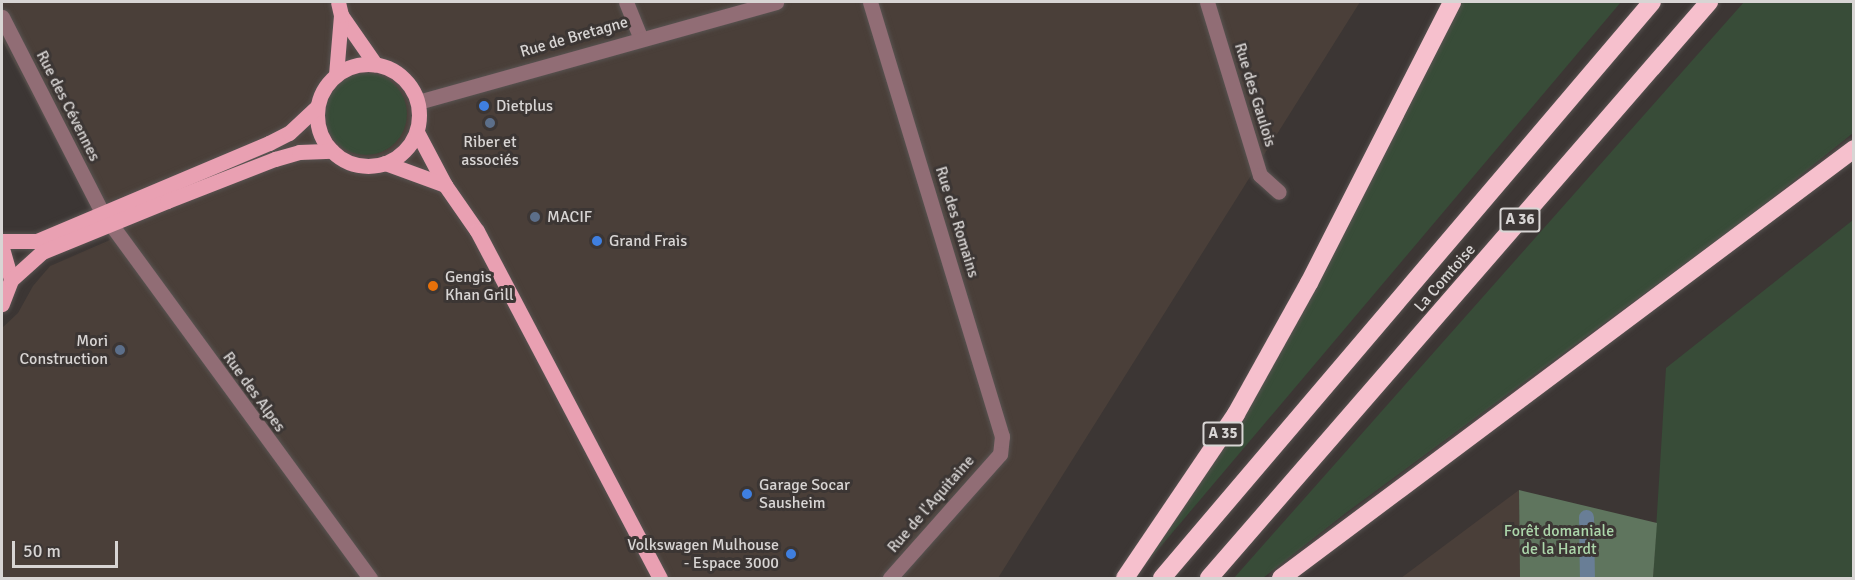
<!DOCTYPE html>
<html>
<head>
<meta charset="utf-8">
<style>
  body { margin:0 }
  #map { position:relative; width:1855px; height:580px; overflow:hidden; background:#3c3634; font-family:Signika,sans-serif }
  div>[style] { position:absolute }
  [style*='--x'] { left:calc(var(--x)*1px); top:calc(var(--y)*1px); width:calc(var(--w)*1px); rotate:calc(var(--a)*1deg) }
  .built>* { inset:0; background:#4a3f39 }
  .green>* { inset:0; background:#384c38 }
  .round { border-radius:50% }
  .forest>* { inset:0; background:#5f755e }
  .canal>* { height:15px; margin:-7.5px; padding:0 7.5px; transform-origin:7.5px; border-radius:7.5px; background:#697e96 }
  .roads { filter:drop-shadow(0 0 2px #585351) drop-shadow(0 0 2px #585351) }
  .minor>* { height:15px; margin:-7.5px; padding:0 7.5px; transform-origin:7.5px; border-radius:7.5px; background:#916d75 }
  .major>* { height:15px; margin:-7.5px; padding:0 7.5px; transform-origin:7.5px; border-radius:7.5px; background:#e9a0b2 }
  .major>.ring { margin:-7.5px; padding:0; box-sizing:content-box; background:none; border:15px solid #e9a0b2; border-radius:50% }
  .highway>* { height:18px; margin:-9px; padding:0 9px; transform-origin:9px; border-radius:9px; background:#f6c0cd }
  .dots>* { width:16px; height:16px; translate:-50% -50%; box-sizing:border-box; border:3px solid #3c3634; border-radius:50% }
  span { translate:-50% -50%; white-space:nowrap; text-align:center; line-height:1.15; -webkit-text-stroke:6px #3c3634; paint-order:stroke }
  .shield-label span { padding:2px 4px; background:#3c3634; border:2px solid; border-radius:4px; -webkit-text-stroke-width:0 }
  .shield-label { font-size:15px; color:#d8d5d4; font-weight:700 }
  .street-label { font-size:16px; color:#d8d5d4 }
  .poi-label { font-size:16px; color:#d8d5d4 }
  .left { translate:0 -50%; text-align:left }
  .right { translate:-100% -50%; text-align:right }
  .park-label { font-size:16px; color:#acd6aa }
  .frame { position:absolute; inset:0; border:3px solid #d8d5d4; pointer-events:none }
  .scale { position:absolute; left:12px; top:541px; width:106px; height:27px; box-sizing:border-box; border:3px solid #d8d5d4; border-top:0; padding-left:8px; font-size:18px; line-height:21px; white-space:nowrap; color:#d8d5d4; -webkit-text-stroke:4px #3c3634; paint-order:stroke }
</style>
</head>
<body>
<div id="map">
  <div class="built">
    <i style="clip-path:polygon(2px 2px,1360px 2px,998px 578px,2px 578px,2px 328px,18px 313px,33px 286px,50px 266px,110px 240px,2px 40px)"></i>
    <i style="clip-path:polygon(1519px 490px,1520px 578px,1401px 578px)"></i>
  </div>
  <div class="green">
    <i style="clip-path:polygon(1460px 2px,1621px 2px,1134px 578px)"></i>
    <i style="clip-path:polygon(1744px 2px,1853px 2px,1853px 133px,1746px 219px,1347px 512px,1263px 578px,1234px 578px)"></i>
    <i class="round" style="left:325px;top:73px;width:82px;height:82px"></i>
    <i style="clip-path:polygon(1853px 220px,1853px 578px,1653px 578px,1666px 368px)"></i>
  </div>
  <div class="forest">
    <i style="clip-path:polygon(1519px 490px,1657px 523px,1653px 578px,1520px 578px)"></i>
  </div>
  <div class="canal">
    <i style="--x:1586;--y:517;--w:61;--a:89.1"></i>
  </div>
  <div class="roads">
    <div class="minor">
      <i style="--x:626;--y:2;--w:37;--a:68"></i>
      <i style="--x:870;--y:2;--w:454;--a:73.1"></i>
      <i style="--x:1002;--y:436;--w:18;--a:96"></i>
      <i style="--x:1000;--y:454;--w:166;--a:131.6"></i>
      <i style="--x:1207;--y:2;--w:181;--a:73"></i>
      <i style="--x:1260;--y:175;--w:25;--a:42"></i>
      <i style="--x:2;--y:17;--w:219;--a:62.9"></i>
      <i style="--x:102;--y:212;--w:454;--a:53.8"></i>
      <i style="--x:418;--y:102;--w:372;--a:-15.6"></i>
    </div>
    <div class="major">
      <i style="--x:341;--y:15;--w:60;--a:55.2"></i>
      <i class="ring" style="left:317px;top:64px;width:87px;height:87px"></i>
      <i style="--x:336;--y:75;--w:60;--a:-85.2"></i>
      <i style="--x:341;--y:15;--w:13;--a:-103"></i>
      <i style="--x:417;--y:132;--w:60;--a:62.2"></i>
      <i style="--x:445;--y:185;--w:56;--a:55.2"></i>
      <i style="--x:477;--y:231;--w:392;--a:62.2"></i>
      <i style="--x:385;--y:163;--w:64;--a:20.1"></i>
      <i style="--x:2;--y:241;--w:35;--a:0"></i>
      <i style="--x:37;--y:241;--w:252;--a:-22.9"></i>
      <i style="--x:269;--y:143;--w:22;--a:-27"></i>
      <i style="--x:289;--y:133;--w:38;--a:-43"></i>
      <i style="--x:2;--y:248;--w:33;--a:74"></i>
      <i style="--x:11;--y:280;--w:26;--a:111"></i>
      <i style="--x:11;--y:280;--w:42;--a:-42.1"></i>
      <i style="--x:42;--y:252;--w:135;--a:-22.2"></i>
      <i style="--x:167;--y:201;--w:116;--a:-21.3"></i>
      <i style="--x:275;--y:159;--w:25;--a:-16"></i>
      <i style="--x:299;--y:152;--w:33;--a:-2"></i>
    </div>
    <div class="highway">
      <i style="--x:1125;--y:578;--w:198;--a:-55.9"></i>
      <i style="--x:1236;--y:414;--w:150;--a:-60.9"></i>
      <i style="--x:1309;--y:283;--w:315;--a:-63"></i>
      <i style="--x:1162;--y:578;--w:756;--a:-49.61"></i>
      <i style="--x:1209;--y:578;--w:763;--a:-49.04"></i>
      <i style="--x:1281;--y:578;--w:716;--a:-36.82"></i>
    </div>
  </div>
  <div class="dots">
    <i style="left:484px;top:106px;background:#3f7fe0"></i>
    <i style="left:490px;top:123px;background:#5c6f8a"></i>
    <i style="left:535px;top:217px;background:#5c6f8a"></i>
    <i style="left:597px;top:241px;background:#3f7fe0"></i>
    <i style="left:433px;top:286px;background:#e8710a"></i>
    <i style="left:120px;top:350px;background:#5c6f8a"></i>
    <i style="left:747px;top:494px;background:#3f7fe0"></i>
    <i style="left:791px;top:554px;background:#3f7fe0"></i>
  </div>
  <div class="shield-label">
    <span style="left:1520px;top:220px">A 36</span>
    <span style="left:1223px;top:434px">A 35</span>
  </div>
  <div class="street-label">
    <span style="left:574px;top:37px;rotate:-16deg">Rue de Bretagne</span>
    <span style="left:1255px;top:95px;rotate:73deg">Rue des Gaulois</span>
    <span style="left:68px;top:106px;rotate:63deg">Rue des Cévennes</span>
    <span style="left:957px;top:222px;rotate:73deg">Rue des Romains</span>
    <span style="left:1445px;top:278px;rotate:-49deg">La Comtoise</span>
    <span style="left:254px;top:392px;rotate:54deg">Rue des Alpes</span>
    <span style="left:931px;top:504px;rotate:-49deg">Rue de l'Aquitaine</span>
  </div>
  <div class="poi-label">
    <span class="left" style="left:496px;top:106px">Dietplus</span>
    <span style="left:490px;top:151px">Riber et<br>associés</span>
    <span class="left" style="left:547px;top:217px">MACIF</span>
    <span class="left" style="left:609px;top:241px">Grand Frais</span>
    <span class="left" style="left:445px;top:286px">Gengis<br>Khan Grill</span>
    <span class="right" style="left:108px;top:350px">Mori<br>Construction</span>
    <span class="left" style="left:759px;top:494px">Garage Socar<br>Sausheim</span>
    <span class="right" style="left:779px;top:554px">Volkswagen Mulhouse<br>- Espace 3000</span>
  </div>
  <div class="park-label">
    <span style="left:1559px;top:540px">Forêt domaniale<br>de la Hardt</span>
  </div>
  <div class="frame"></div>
  <div class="scale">50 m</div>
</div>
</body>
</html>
